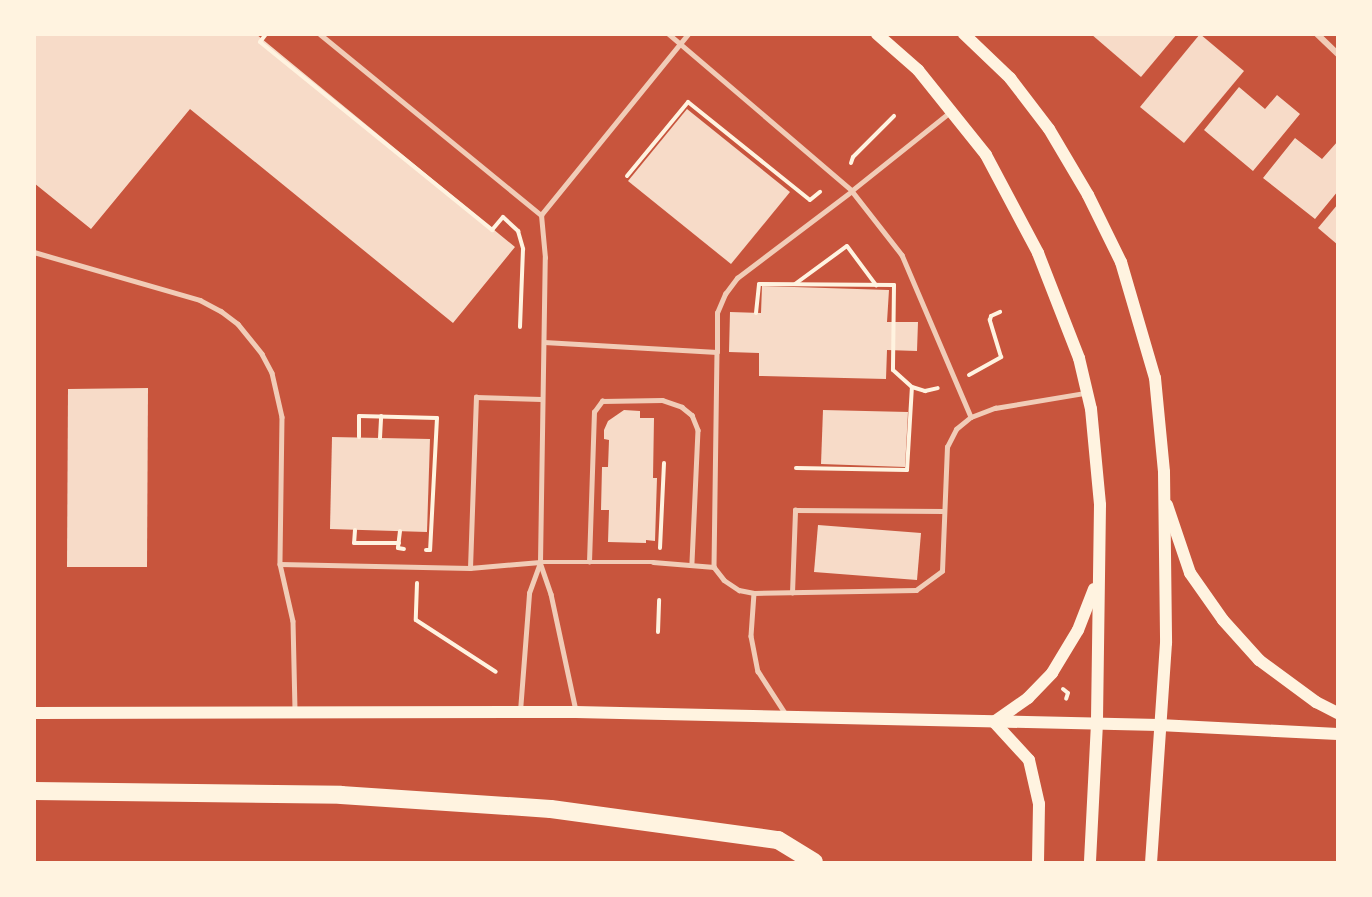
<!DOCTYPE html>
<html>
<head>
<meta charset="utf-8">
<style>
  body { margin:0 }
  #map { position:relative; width:1372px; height:897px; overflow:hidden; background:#c8553d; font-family:"Roboto Condensed",sans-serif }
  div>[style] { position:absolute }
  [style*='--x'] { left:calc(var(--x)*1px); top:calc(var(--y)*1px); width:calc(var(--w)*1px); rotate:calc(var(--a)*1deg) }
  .building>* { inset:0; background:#f7dbc8 }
  .path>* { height:4px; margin:-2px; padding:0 2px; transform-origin:2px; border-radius:2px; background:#fff3e0 }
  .service>* { height:4.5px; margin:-2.25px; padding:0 2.25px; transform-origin:2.25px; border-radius:2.25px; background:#f1ccb7 }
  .minor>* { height:6px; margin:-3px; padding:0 3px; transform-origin:3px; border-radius:3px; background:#f1ccb7 }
  .secondary>* { height:12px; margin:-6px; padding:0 6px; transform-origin:6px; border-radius:6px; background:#fff3e0 }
  .motorway>* { height:18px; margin:-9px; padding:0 9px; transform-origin:9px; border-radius:9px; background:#fff3e0 }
  span { translate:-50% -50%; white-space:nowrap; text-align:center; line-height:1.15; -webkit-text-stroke:6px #fff3e0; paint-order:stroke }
  .frame { position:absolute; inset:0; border:36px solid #fff3e0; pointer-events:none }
</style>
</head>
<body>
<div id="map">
  <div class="building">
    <i style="clip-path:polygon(34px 34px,256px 34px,515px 247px,453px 323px,190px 109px,91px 229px,34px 183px)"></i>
    <i style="clip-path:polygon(1091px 34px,1177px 34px,1141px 77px)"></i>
    <i style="clip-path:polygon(1200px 34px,1244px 71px,1184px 143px,1140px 107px)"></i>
    <i style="clip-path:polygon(1239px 87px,1265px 109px,1277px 95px,1300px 114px,1253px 171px,1204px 130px)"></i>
    <i style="clip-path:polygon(687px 109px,790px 192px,731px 264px,628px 181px)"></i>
    <i style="clip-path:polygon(1295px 138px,1322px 159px,1338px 141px,1338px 191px,1315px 219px,1263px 178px)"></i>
    <i style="clip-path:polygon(1338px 204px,1338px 245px,1318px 228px)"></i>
    <i style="clip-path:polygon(762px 286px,889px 290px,887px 322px,918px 322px,917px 351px,887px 350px,886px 379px,759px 376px,759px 353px,729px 352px,730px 312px,761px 313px)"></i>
    <i style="clip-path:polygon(148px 388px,147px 567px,67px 567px,68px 389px)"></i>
    <i style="clip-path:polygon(624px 410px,640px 411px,640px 418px,654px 418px,653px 478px,657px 478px,655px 541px,646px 540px,646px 543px,608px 542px,609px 510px,601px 510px,602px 467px,608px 467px,609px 440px,604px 439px,604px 430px,608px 421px)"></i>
    <i style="clip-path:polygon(823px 410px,908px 412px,905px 467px,821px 464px)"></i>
    <i style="clip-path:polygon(332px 437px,430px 439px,427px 532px,330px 529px)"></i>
    <i style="clip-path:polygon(818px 525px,921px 533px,917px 580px,814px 572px)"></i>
  </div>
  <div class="path">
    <i style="--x:266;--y:34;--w:10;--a:127"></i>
    <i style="--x:260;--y:42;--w:299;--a:39"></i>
    <i style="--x:492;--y:230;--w:17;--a:-50"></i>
    <i style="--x:503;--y:217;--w:21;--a:43"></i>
    <i style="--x:518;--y:231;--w:19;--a:74"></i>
    <i style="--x:523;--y:249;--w:78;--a:92.2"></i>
    <i style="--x:851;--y:163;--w:6;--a:-72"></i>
    <i style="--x:853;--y:157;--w:58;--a:-45"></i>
    <i style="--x:627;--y:176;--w:96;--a:-50.5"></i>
    <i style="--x:688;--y:102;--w:156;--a:38.8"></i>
    <i style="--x:810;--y:200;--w:13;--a:-39"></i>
    <i style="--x:795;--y:284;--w:64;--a:-36.2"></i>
    <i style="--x:847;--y:246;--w:49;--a:53.4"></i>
    <i style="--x:756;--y:313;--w:29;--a:-84"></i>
    <i style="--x:759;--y:284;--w:135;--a:0.4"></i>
    <i style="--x:894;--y:285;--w:85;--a:90.7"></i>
    <i style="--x:893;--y:370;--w:25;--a:42"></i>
    <i style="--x:912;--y:387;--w:14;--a:17"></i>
    <i style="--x:925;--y:391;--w:13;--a:-13"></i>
    <i style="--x:969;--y:375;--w:37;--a:-29"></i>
    <i style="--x:1001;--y:357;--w:39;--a:-107"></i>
    <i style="--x:990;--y:320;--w:4;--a:-76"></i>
    <i style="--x:991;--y:316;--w:10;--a:-24"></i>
    <i style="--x:359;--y:437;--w:21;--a:-90"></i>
    <i style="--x:359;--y:416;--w:78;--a:1.5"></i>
    <i style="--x:437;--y:418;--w:132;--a:93"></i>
    <i style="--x:430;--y:550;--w:4;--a:180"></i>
    <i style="--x:380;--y:438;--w:22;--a:-87"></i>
    <i style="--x:796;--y:468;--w:111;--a:1"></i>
    <i style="--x:907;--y:470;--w:83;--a:-86.6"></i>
    <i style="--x:355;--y:530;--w:13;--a:94"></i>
    <i style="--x:354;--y:543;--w:45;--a:0"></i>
    <i style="--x:400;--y:531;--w:17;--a:97"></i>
    <i style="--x:398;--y:548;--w:6;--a:9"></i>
    <i style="--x:660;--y:548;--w:85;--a:-87.3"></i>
    <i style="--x:417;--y:583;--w:37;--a:92"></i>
    <i style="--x:416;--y:620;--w:95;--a:33"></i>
    <i style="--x:658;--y:632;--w:32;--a:-88"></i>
    <i style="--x:1063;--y:689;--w:6;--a:39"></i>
    <i style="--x:1068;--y:693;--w:6;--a:108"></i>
  </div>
  <div class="service">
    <i style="--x:320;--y:34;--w:286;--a:39.3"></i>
    <i style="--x:951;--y:112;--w:127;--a:141.4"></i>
    <i style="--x:852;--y:191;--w:81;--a:52"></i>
    <i style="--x:902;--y:255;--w:176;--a:66.9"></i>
    <i style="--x:34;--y:252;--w:173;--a:16.1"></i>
    <i style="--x:200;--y:300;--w:24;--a:28"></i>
    <i style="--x:221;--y:311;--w:21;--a:37"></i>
    <i style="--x:238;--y:324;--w:38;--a:51"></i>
    <i style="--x:262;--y:354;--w:21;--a:62"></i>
    <i style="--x:272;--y:373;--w:45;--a:77.2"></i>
    <i style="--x:282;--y:417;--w:147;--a:90.8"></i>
    <i style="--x:280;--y:564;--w:58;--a:77.2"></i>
    <i style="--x:293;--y:621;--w:90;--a:88.7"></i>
    <i style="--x:544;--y:342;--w:173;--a:3.3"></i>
    <i style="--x:717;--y:352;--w:39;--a:-90"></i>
    <i style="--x:717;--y:313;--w:21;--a:-67"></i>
    <i style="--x:725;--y:294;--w:20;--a:-53"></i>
    <i style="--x:737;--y:278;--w:144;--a:-37.1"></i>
    <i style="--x:852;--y:191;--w:242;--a:-139.5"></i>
    <i style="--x:717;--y:352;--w:215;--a:90.8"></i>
    <i style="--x:714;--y:567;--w:16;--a:52"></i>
    <i style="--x:724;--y:580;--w:18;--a:34"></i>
    <i style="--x:739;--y:590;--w:15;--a:11"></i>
    <i style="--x:754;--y:593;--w:162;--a:-1.1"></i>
    <i style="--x:916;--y:590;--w:32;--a:-36"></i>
    <i style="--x:942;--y:571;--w:124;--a:-87.7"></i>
    <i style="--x:947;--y:447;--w:20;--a:-63"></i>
    <i style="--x:956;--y:429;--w:19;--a:-39"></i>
    <i style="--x:971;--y:417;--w:26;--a:-21"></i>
    <i style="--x:995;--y:408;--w:91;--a:-9.5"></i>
    <i style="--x:540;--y:562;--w:34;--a:71"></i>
    <i style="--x:551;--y:594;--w:120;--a:77.9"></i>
    <i style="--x:589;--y:562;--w:150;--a:-88.1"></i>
    <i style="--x:594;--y:412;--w:14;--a:-54"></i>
    <i style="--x:602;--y:401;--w:60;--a:-1"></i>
    <i style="--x:662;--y:400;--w:21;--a:19"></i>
    <i style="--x:682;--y:407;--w:13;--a:39"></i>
    <i style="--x:692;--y:415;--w:16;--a:68"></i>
    <i style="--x:698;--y:430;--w:134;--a:92.6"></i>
    <i style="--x:280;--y:564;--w:190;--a:1.2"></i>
    <i style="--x:470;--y:568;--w:70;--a:-4.9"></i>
    <i style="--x:540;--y:562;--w:113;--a:0"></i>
    <i style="--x:653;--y:562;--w:61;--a:4.7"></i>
    <i style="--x:470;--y:568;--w:171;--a:-88"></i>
    <i style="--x:476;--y:397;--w:65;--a:1.8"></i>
    <i style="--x:754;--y:593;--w:43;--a:94"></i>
    <i style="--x:751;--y:636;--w:36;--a:79"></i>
    <i style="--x:758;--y:671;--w:54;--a:57.2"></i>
    <i style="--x:792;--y:593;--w:83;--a:-87.9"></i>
    <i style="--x:795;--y:510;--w:149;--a:0.4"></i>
    <i style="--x:520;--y:711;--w:118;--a:-85.6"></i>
    <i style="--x:529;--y:593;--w:33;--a:-70"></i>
    <i style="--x:540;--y:562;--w:304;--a:-89.1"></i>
    <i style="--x:545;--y:258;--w:43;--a:-95.3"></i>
    <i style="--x:541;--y:215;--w:233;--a:-50.9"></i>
  </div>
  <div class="minor">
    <i style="--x:1317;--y:34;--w:29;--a:44"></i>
  </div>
  <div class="secondary">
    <i style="--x:877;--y:34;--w:55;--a:41.3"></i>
    <i style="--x:918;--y:70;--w:109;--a:51.3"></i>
    <i style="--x:986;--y:155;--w:111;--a:62"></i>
    <i style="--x:1038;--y:253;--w:113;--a:68.7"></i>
    <i style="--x:1079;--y:358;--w:52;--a:76.8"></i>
    <i style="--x:1091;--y:409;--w:96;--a:84.6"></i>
    <i style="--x:1100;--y:505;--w:218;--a:90.8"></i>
    <i style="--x:1097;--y:723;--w:139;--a:92.9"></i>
    <i style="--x:964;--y:34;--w:64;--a:43.7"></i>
    <i style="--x:1010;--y:78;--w:64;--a:52.6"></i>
    <i style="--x:1049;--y:129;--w:77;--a:59.4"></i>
    <i style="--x:1088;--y:195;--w:75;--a:63.8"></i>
    <i style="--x:1121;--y:262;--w:121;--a:73.7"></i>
    <i style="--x:1155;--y:378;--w:94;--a:84.5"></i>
    <i style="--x:1164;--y:472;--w:171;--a:89.3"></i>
    <i style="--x:1166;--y:643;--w:220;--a:93.9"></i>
    <i style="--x:1167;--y:505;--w:72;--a:71.3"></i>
    <i style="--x:1190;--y:573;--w:57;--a:54.9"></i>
    <i style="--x:1223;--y:620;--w:54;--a:48"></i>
    <i style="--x:1259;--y:660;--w:71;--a:36.4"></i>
    <i style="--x:1316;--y:702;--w:25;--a:27"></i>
    <i style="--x:34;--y:713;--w:542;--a:-0.11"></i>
    <i style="--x:576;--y:712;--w:583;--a:1.28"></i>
    <i style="--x:1159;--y:725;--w:179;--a:2.9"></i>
    <i style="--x:1038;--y:862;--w:58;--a:-89"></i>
    <i style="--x:1039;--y:804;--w:45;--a:-102.8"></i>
    <i style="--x:1029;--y:760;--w:52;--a:-132.6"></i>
    <i style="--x:994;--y:722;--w:42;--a:-35.2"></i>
    <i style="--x:1028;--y:698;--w:35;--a:-46"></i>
    <i style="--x:1052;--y:673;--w:50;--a:-58.8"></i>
    <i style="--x:1078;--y:630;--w:44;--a:-68.7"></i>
  </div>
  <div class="motorway">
    <i style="--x:34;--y:791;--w:307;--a:0.7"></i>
    <i style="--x:341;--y:795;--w:210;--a:3.8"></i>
    <i style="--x:551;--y:809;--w:229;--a:7.8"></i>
    <i style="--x:778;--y:840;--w:42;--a:31.4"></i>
  </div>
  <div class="frame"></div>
</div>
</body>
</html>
